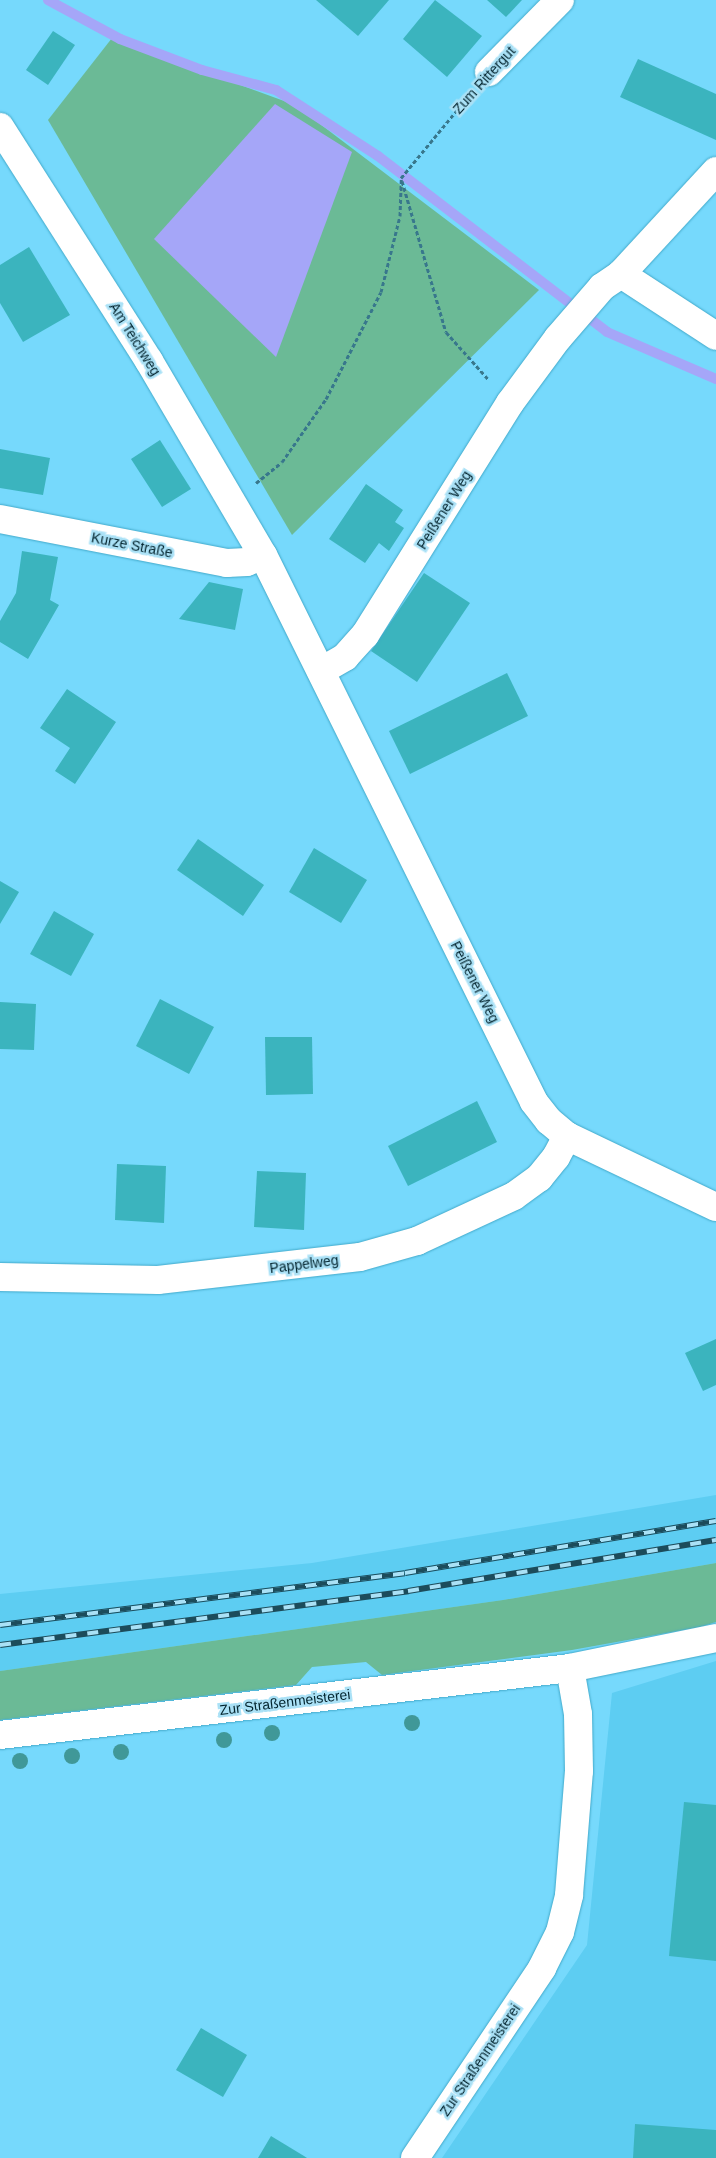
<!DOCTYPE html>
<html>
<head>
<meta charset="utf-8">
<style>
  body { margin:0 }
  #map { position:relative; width:716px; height:2158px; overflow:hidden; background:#76d9fc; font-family:Helvetica,sans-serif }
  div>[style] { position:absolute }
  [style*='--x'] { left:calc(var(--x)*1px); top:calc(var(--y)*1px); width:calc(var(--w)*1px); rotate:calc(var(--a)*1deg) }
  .built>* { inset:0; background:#5dcdf2 }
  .green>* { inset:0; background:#6bba96 }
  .water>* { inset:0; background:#a5a6f8 }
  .stream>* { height:10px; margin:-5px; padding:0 5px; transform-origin:5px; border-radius:5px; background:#a5a6f8 }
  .building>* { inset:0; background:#3bb4be }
  .path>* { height:3px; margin-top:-1.5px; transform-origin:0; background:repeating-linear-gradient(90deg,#38778c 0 4px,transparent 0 6.5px) }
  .roads { filter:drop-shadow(0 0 1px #42a9ca) drop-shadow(0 0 1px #42a9ca) }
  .minor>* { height:28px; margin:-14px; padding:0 14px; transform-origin:14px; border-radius:14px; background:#fff }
  .rail>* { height:5.5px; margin-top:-2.75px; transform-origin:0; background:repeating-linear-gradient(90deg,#aae1f6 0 11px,#1c4c5b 0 22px); box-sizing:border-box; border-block:1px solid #1c4c5b }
  .trees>* { width:16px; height:16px; margin:-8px; border-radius:50%; background:#409898 }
  span { translate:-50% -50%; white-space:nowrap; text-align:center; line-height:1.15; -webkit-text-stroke:5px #aae1f6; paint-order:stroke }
  .street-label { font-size:14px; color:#03242e }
</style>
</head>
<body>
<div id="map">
  <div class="built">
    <i style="clip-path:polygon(716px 1495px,716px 1563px,503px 1600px,0 1671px,0 1594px,312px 1563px)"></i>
    <i style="clip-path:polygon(716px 1661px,716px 2158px,442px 2158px,587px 1945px,612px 1693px)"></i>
  </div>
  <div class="green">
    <i style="clip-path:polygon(112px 38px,295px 105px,539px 290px,292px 535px,48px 120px)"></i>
    <i style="clip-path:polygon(716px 1563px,716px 1622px,700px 1627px,572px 1650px,382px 1675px,366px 1662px,312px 1667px,296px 1685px,0 1720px,0 1671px,503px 1600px)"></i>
  </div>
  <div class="water">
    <i style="clip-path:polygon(275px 104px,352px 152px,276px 357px,154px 239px)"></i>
  </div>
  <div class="stream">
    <i style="--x:48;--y:0;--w:82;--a:28.4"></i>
    <i style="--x:120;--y:39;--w:88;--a:20.7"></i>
    <i style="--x:202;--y:70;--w:77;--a:15.1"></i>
    <i style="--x:276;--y:90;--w:121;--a:32.9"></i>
    <i style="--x:378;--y:156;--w:289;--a:37.5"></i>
    <i style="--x:607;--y:332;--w:119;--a:23.3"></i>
  </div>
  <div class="building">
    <i style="clip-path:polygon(316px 0,389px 0,358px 36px)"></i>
    <i style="clip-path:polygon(435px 0,482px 36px,447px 77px,403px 39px)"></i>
    <i style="clip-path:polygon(487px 0,522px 0,506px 17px)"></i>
    <i style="clip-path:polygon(53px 31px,75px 45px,48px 85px,26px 70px)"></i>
    <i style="clip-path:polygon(638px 59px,716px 94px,716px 140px,620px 97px)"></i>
    <i style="clip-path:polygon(29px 247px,70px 315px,23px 342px,0 303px,0 265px)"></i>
    <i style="clip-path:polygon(160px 440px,191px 489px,162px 507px,131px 459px)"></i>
    <i style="clip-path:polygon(0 449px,50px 458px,43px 495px,0 488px)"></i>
    <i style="clip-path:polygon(366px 484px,403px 510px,395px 522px,404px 528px,389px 551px,379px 543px,365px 563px,329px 539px)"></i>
    <i style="clip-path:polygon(22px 551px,58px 557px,50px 600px,59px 605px,28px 659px,0 642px,0 621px,16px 593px)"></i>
    <i style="clip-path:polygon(424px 573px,470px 603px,417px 682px,371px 651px)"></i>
    <i style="clip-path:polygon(209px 582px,243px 589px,235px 630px,179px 619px)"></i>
    <i style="clip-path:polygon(507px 673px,528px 716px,410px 774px,389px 731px)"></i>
    <i style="clip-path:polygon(67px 689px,116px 722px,75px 784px,55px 771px,70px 748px,40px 728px)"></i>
    <i style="clip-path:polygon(198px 839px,264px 885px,243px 916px,177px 870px)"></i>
    <i style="clip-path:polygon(314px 848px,367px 880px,341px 923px,289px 892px)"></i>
    <i style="clip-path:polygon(0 881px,19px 892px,0 924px)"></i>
    <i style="clip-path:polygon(54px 911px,94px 934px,71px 976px,30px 954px)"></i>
    <i style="clip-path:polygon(160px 999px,214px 1027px,189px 1074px,136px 1046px)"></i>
    <i style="clip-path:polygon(0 1002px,36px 1004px,34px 1050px,0 1049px)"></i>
    <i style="clip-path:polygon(265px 1037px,312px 1037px,313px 1094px,266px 1095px)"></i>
    <i style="clip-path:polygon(477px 1101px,497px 1142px,408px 1186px,388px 1146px)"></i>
    <i style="clip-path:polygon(117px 1164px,166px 1166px,164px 1223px,115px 1220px)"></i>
    <i style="clip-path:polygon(257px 1171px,306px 1173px,304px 1230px,254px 1227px)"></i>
    <i style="clip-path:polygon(716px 1339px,716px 1385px,703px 1391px,685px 1353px)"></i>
    <i style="clip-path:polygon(684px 1802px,716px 1805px,716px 1961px,669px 1956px)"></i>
    <i style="clip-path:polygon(201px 2028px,247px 2055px,223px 2097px,176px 2070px)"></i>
    <i style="clip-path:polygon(635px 2124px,716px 2130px,716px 2158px,633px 2158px)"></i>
    <i style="clip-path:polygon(271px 2136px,304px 2156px,307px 2158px,258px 2158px)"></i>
  </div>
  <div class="path">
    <i style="--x:402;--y:181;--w:157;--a:73.8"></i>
    <i style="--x:446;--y:332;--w:64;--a:48.1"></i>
    <i style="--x:256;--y:483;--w:33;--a:-39"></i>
    <i style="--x:282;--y:462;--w:77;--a:-55.1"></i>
    <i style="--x:326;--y:399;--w:120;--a:-62.8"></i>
    <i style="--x:381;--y:292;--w:78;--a:-76"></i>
    <i style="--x:400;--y:216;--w:38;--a:-88"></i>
    <i style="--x:401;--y:178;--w:110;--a:-50.5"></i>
  </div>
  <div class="roads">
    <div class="minor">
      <i style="--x:489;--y:72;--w:101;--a:-45.4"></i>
      <i style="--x:0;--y:127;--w:277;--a:57.5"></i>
      <i style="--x:149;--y:361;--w:225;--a:59.6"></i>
      <i style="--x:263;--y:555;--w:610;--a:63.64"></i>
      <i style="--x:534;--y:1102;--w:24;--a:52"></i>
      <i style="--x:549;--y:1121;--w:23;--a:40"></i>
      <i style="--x:567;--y:1136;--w:165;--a:25.5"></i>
      <i style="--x:621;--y:274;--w:113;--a:33.1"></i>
      <i style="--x:0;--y:519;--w:231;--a:11"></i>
      <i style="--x:227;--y:563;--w:20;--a:-3"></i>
      <i style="--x:247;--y:562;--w:17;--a:-24"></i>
      <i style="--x:321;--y:671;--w:28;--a:-30"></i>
      <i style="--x:345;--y:657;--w:30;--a:-48"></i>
      <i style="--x:365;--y:635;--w:274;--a:-58"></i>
      <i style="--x:510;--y:403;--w:81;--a:-53.6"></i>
      <i style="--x:558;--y:338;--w:67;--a:-49.2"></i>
      <i style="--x:602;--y:287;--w:23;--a:-34"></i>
      <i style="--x:621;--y:274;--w:140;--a:-47.3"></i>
      <i style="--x:0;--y:1277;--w:158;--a:1.1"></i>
      <i style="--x:158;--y:1280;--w:203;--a:-6.5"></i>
      <i style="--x:360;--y:1257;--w:59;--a:-15.7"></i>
      <i style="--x:417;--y:1241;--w:107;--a:-24.9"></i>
      <i style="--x:514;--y:1196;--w:31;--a:-36"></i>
      <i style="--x:539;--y:1178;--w:27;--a:-51"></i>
      <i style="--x:556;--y:1157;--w:24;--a:-62"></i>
      <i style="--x:0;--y:1735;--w:574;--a:-6.7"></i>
      <i style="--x:570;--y:1668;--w:149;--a:-11.6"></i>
      <i style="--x:415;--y:2158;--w:229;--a:-56.2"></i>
      <i style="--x:542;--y:1968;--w:40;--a:-63.4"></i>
      <i style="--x:560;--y:1932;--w:38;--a:-76"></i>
      <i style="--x:569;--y:1895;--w:124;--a:-85.4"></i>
      <i style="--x:579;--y:1771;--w:57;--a:-91"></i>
      <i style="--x:578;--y:1714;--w:47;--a:-99.9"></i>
    </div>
  </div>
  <div class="rail">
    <i style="--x:0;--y:1625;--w:408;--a:-7.3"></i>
    <i style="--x:405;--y:1573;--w:315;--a:-9.5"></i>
    <i style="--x:0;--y:1645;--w:412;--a:-7.5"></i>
    <i style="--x:408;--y:1591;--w:312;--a:-9.4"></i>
  </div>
  <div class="trees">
    <i style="left:412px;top:1723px"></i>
    <i style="left:272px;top:1733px"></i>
    <i style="left:224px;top:1740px"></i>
    <i style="left:121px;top:1752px"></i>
    <i style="left:72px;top:1756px"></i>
    <i style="left:20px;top:1761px"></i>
  </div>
  <div class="street-label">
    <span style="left:484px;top:80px;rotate:-48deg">Zum Rittergut</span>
    <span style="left:135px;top:339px;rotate:58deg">Am Teichweg</span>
    <span style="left:444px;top:510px;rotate:-58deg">Peißener Weg</span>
    <span style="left:132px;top:545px;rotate:11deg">Kurze Straße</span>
    <span style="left:475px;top:982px;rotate:63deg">Peißener Weg</span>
    <span style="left:304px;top:1264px;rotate:-7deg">Pappelweg</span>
    <span style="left:285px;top:1702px;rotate:-7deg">Zur Straßenmeisterei</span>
    <span style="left:480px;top:2060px;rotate:-56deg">Zur Straßenmeisterei</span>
  </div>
</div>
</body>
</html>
